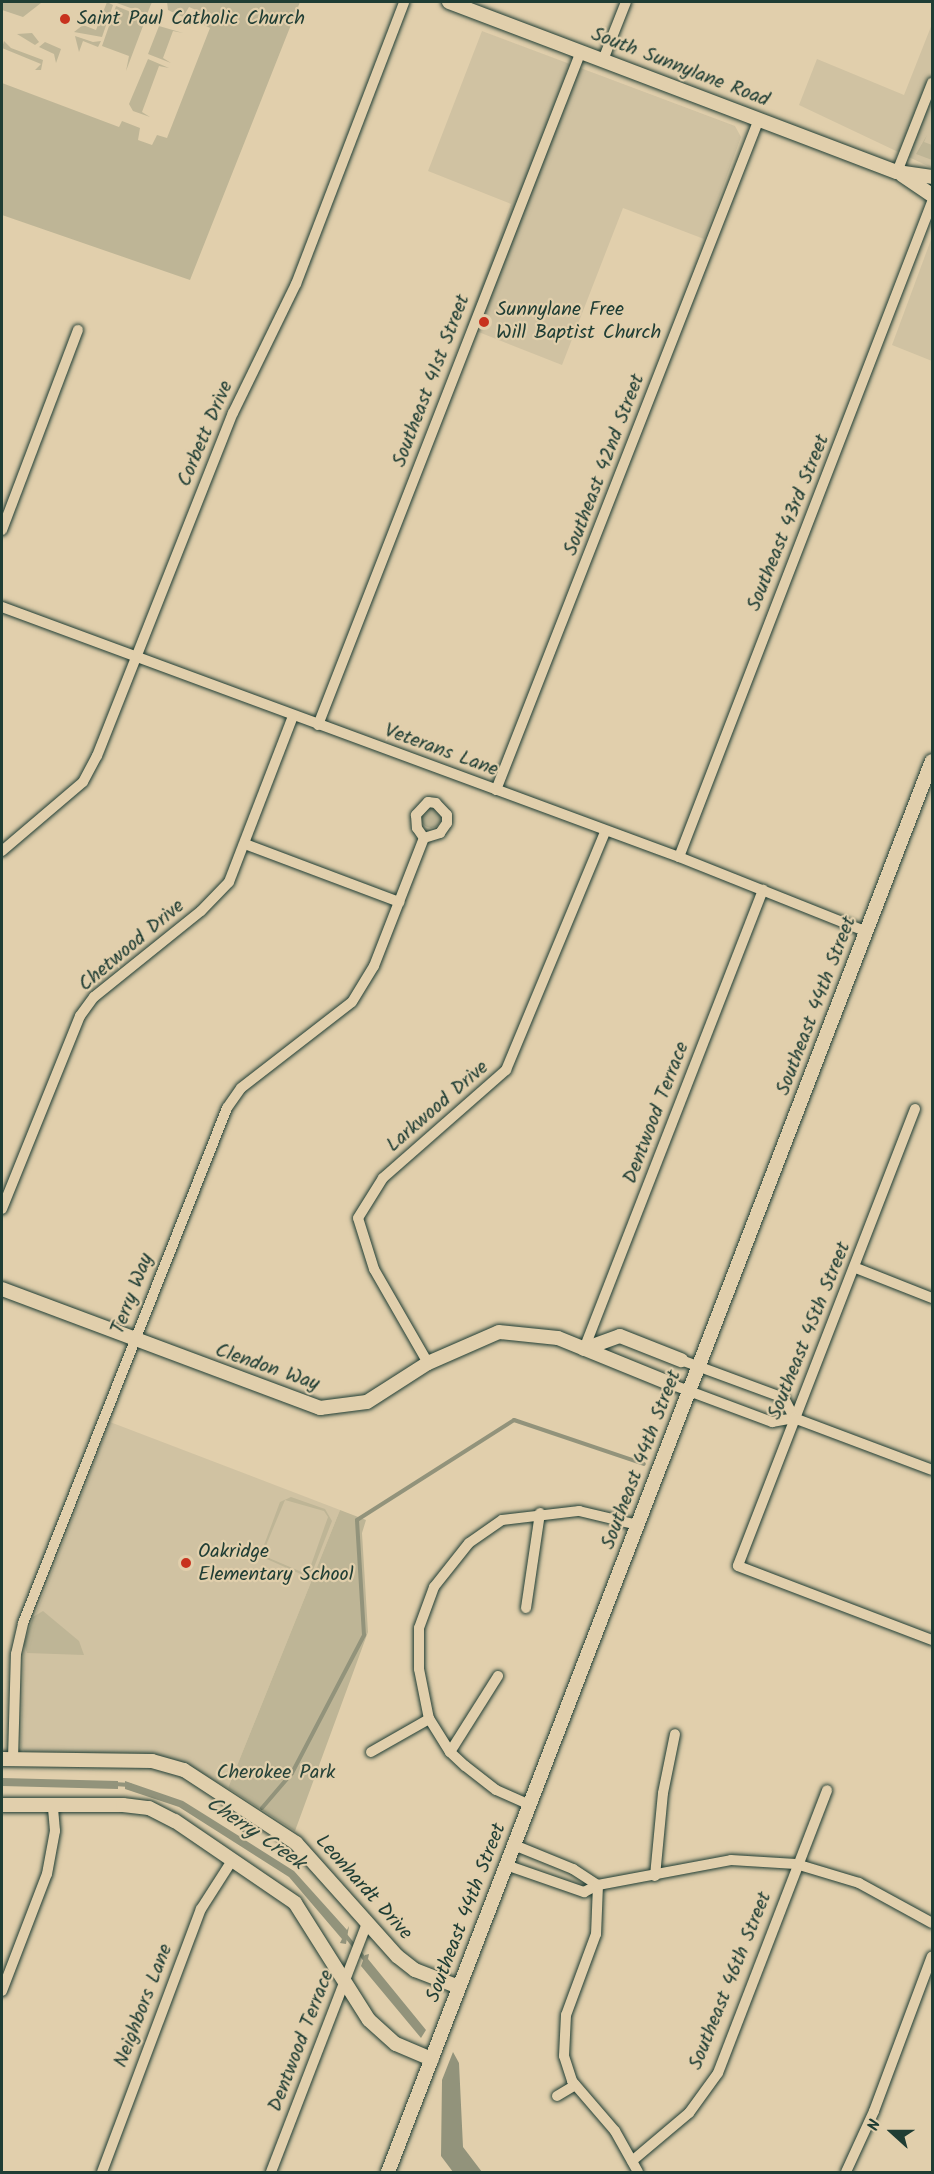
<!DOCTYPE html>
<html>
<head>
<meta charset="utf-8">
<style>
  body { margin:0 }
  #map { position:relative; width:934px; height:2174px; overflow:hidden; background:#e1cfac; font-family:Kalam,sans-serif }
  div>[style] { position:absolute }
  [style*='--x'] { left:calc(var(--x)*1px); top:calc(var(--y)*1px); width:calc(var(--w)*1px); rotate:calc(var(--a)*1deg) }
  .built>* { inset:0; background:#d0c2a2 }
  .green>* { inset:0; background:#beb596 }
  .round { border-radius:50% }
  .water>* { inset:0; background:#92937b }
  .stream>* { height:4px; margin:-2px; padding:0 2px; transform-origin:2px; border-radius:2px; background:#92937b }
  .roads { filter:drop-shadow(0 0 2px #1f3d34) drop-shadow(0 0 2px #1f3d34) }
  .street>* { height:10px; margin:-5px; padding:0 5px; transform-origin:5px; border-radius:5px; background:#e1cfac }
  .secondary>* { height:14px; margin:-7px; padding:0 7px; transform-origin:7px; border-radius:7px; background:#e1cfac }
  .dots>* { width:16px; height:16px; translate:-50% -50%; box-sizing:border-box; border:3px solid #e1cfac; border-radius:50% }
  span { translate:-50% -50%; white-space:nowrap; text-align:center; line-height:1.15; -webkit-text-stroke:4.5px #e1cfac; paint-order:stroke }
  .poi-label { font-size:20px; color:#1f3d34 }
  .left { translate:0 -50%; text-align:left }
  .street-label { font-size:20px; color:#1f3d34 }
  .park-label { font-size:20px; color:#274339 }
  .water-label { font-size:21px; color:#2a463b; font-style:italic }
  .frame { position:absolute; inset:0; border:3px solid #1f3d34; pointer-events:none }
  .north { position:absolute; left:862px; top:2102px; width:60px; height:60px; -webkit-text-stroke:4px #e1cfac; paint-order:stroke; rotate:291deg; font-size:16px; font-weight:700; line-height:24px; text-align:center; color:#1f3d34 }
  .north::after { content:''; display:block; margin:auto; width:21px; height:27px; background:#1f3d34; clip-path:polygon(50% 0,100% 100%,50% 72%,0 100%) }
</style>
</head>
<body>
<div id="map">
  <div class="built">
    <i style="clip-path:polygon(932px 24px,932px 168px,799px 105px,817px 59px,904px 95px)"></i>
    <i style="clip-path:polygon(482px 31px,735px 126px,741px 137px,704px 239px,623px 208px,562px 365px,466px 327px,511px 204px,428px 171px)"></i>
    <i style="clip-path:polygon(932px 237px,932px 361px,892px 345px)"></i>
    <i style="clip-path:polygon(110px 1422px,340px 1510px,228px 1788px,174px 1759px,29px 1756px,21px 1748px,24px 1644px)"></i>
  </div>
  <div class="green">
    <i style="clip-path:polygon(2px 2px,29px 2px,41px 3px,23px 17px,2px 10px)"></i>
    <i style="clip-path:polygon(107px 2px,113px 5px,102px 37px,74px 32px,83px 25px,96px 30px)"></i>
    <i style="clip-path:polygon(114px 2px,152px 2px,147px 14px)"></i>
    <i style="clip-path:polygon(167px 2px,300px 2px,190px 280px,2px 215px,2px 83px,119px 127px,122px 121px,140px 128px,138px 140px,152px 145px,157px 135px,167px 138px,210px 28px,200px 23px,203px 13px,189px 7px,183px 17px,168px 10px)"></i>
    <i style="clip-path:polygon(116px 6px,146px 18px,126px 71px,129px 56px,102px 46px)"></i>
    <i style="clip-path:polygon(159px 26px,183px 33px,173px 31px,163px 58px,171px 63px,148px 54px)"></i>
    <i style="clip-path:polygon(32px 33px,39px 42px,35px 45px,17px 34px)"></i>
    <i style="clip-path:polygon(75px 36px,93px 42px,101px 41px,98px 47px,83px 41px,79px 52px)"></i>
    <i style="clip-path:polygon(4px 41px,11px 48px,43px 60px,41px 70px,35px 70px,41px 64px,2px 48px)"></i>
    <i style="clip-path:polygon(45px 42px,61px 49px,56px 63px,54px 54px,39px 47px)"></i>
    <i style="clip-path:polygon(148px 59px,169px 68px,159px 66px,142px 112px,150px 117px,133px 111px,129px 104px)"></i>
    <i style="clip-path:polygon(927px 135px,924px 142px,932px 145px,932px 160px,916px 154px)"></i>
    <i class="round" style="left:421px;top:808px;width:20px;height:20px"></i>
    <i style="clip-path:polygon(evenodd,291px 1497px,325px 1509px,332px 1521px,313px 1570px,305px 1576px,260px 1556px,280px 1502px,291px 1497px,285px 1500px,324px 1511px,328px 1517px,310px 1568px,304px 1573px,262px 1555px,285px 1500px)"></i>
    <i style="clip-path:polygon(340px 1510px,366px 1520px,362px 1533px,368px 1632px,295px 1831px,228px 1788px)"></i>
    <i style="clip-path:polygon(43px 1611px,79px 1641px,84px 1655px,27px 1653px,24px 1644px,33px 1617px)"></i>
  </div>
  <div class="water">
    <i style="clip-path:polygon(2px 1778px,118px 1781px,118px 1789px,2px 1786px)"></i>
    <i style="clip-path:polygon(125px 1781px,183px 1801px,239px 1836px,249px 1822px,254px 1825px,245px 1840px,294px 1871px,347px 1930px,349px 1926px,346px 1944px,340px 1943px,342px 1939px,289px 1877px,179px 1807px,125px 1789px)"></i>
    <i style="clip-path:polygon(369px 1954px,368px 1959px,426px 2030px,421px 2038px,361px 1966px,365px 1955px)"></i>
    <i style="clip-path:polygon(453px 2052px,459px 2063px,463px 2147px,482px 2172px,453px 2172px,441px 2156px,442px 2080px)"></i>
  </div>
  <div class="stream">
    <i style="--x:114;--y:1784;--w:16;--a:4"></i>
    <i style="--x:262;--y:1808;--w:46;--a:-49.4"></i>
    <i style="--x:292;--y:1773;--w:156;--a:-62.4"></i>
    <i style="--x:364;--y:1635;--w:115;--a:-93.5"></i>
    <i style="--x:357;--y:1520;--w:186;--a:-32.5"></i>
    <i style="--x:514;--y:1420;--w:137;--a:18.7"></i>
    <i style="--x:346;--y:1936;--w:32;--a:51"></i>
  </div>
  <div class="roads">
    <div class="street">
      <i style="--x:603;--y:60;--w:62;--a:-68.4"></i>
      <i style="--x:897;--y:172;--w:96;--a:-68.5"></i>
      <i style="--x:2;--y:530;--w:214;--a:-69.2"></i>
      <i style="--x:2;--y:607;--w:722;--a:20.27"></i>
      <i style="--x:679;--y:857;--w:202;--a:21.7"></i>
      <i style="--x:318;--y:725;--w:723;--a:-68.68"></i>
      <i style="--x:496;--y:790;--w:721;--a:-68.6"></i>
      <i style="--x:245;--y:844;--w:165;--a:20.6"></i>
      <i style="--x:2;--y:851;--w:106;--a:-40.4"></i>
      <i style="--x:83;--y:782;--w:30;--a:-62"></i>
      <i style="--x:97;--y:756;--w:369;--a:-68.4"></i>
      <i style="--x:233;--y:413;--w:144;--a:-64"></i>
      <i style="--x:296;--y:284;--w:302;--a:-69"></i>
      <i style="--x:679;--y:857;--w:702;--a:-68.88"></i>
      <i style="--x:915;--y:1109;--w:490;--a:111.2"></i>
      <i style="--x:738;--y:1566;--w:208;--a:20.9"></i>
      <i style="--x:2;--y:1209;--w:208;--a:-68"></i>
      <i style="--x:80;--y:1016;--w:24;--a:-54"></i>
      <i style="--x:94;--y:997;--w:137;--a:-38.8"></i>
      <i style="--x:201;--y:911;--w:40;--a:-46"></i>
      <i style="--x:229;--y:882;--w:178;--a:-68.9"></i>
      <i style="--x:856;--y:1268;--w:82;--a:21.5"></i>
      <i style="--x:584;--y:1349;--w:493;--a:-68.7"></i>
      <i style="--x:681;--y:1360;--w:110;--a:20.3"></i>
      <i style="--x:784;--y:1398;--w:22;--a:63"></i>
      <i style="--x:428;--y:1363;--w:108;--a:-119.9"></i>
      <i style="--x:374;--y:1269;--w:53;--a:-107.4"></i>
      <i style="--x:358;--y:1218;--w:47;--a:-58"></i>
      <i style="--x:383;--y:1178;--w:164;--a:-41.3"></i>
      <i style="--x:506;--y:1070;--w:258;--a:-67.4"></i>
      <i style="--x:673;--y:1385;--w:106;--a:20.5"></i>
      <i style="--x:772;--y:1422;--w:22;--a:-10"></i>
      <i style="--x:794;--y:1418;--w:147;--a:20.6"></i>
      <i style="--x:526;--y:1608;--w:96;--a:-81.6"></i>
      <i style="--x:371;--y:1752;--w:67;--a:-29.6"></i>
      <i style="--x:450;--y:1752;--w:90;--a:-57.7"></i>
      <i style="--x:13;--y:1759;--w:105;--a:-88.4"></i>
      <i style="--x:16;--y:1654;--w:32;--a:-77"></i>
      <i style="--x:23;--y:1623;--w:554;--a:-68.39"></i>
      <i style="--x:227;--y:1108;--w:24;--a:-55"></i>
      <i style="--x:241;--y:1088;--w:140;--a:-37.8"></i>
      <i style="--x:352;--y:1002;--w:42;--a:-58.6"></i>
      <i style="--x:374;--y:966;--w:137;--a:-68.7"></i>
      <i style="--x:424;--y:838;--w:17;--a:-17"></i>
      <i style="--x:440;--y:833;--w:12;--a:-55"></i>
      <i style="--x:447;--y:823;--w:8;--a:-90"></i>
      <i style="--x:447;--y:815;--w:16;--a:-133"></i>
      <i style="--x:436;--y:803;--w:8;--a:-173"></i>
      <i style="--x:428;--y:802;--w:18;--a:133"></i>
      <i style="--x:416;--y:815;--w:13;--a:86"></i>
      <i style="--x:417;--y:828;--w:12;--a:55"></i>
      <i style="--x:530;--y:1805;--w:37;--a:-156"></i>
      <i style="--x:496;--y:1790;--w:39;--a:-142"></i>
      <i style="--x:465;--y:1766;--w:21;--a:-137"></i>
      <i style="--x:450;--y:1752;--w:39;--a:-122"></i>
      <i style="--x:429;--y:1719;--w:51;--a:-101.3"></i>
      <i style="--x:419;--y:1669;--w:41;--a:-90"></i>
      <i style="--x:419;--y:1628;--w:44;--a:-69.9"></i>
      <i style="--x:434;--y:1587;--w:56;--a:-51.5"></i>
      <i style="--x:469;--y:1543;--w:40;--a:-34.9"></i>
      <i style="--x:502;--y:1520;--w:78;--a:-6.7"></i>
      <i style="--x:579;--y:1511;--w:61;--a:13.3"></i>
      <i style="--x:514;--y:1845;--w:64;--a:22.1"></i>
      <i style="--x:573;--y:1869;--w:30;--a:33"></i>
      <i style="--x:506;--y:1865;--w:83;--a:19.1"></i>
      <i style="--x:584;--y:1892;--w:16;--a:-27"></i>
      <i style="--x:598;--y:1885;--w:135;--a:-10.6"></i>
      <i style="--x:731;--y:1860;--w:65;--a:3.5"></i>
      <i style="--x:796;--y:1864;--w:66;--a:16.8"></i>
      <i style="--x:859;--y:1883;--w:83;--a:28.7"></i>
      <i style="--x:655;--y:1876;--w:83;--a:-84.5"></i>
      <i style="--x:663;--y:1793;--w:60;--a:-78.5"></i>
      <i style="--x:598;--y:1885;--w:49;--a:92.3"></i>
      <i style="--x:596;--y:1934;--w:86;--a:110.3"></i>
      <i style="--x:566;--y:2015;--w:41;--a:92.8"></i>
      <i style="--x:564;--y:2056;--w:26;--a:72"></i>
      <i style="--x:572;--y:2081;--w:66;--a:49.3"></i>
      <i style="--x:615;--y:2131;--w:47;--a:60.7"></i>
      <i style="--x:2;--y:1991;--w:125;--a:-69"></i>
      <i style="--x:47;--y:1874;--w:44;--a:-79.5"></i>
      <i style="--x:55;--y:1831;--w:25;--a:-95"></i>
      <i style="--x:557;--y:2096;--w:21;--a:-31"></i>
      <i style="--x:632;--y:2161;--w:75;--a:-40.1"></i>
      <i style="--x:689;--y:2113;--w:49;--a:-54.1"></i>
      <i style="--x:718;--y:2073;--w:303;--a:-68.9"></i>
      <i style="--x:102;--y:2172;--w:281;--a:-69.4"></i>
      <i style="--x:201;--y:1909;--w:59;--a:-57.4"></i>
      <i style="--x:271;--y:2172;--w:267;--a:-68.9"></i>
      <i style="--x:846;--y:2172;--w:67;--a:-65.3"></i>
      <i style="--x:874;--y:2111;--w:165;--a:-69.5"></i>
    </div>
    <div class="secondary">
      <i style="--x:449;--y:2;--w:479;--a:20.8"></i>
      <i style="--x:897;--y:172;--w:35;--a:8"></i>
      <i style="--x:902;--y:175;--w:36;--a:34"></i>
      <i style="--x:2;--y:1289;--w:340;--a:20.5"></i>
      <i style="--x:320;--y:1408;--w:47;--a:-7.3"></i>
      <i style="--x:367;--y:1402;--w:72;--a:-32.6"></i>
      <i style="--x:428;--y:1363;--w:77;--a:-23.6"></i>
      <i style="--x:499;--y:1332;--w:59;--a:5.8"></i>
      <i style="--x:558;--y:1338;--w:124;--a:22.2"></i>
      <i style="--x:584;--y:1349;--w:38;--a:-20"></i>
      <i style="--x:620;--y:1336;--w:66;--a:21.5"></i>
      <i style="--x:2;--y:1759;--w:150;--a:0.8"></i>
      <i style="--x:152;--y:1761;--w:33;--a:16"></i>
      <i style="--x:184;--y:1770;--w:134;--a:33.1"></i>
      <i style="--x:296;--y:1843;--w:152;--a:48.2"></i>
      <i style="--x:397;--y:1956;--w:23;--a:38"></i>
      <i style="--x:415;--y:1970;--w:47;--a:21.1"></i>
      <i style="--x:2;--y:1805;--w:121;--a:0"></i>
      <i style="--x:123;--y:1805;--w:26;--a:7"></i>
      <i style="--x:149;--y:1808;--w:29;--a:27"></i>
      <i style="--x:175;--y:1821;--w:145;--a:34.3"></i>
      <i style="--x:295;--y:1903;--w:138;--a:57.7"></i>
      <i style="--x:369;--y:2020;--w:36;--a:42"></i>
      <i style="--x:396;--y:2044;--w:39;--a:23"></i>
      <i style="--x:388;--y:2172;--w:1512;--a:-68.92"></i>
    </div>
  </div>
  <div class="dots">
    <i style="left:65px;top:19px;background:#c8321e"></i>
    <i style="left:484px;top:322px;background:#c8321e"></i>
    <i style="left:186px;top:1563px;background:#c8321e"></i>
  </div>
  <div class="poi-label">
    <span class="left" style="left:77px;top:19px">Saint Paul Catholic Church</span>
    <span class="left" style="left:496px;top:322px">Sunnylane Free<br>Will Baptist Church</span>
    <span class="left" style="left:198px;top:1564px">Oakridge<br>Elementary School</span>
  </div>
  <div class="street-label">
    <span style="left:680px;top:68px;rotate:21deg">South Sunnylane Road</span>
    <span style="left:432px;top:381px;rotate:-69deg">Southeast 41st Street</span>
    <span style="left:206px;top:434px;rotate:-67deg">Corbett Drive</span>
    <span style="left:605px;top:465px;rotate:-69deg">Southeast 42nd Street</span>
    <span style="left:789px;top:523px;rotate:-68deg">Southeast 43rd Street</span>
    <span style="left:441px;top:751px;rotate:20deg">Veterans Lane</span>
    <span style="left:132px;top:946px;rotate:-40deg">Chetwood Drive</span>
    <span style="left:817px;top:1006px;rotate:-69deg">Southeast 44th Street</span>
    <span style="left:438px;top:1107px;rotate:-41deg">Larkwood Drive</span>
    <span style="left:657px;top:1113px;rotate:-69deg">Dentwood Terrace</span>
    <span style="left:133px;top:1294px;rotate:-69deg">Terry Way</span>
    <span style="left:810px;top:1331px;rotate:-68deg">Southeast 45th Street</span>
    <span style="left:267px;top:1368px;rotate:19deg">Clendon Way</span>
    <span style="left:642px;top:1460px;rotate:-69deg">Southeast 44th Street</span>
    <span style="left:363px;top:1888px;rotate:48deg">Leonhardt Drive</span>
    <span style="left:467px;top:1913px;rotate:-69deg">Southeast 44th Street</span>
    <span style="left:731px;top:1981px;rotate:-68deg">Southeast 46th Street</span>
    <span style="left:144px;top:2006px;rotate:-69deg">Neighbors Lane</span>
    <span style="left:302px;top:2041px;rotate:-69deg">Dentwood Terrace</span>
  </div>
  <div class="park-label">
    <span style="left:276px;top:1773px">Cherokee Park</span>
  </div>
  <div class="water-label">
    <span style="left:255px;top:1834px;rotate:34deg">Cherry Creek</span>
  </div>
  <div class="frame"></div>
  <div class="north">N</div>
</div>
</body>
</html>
